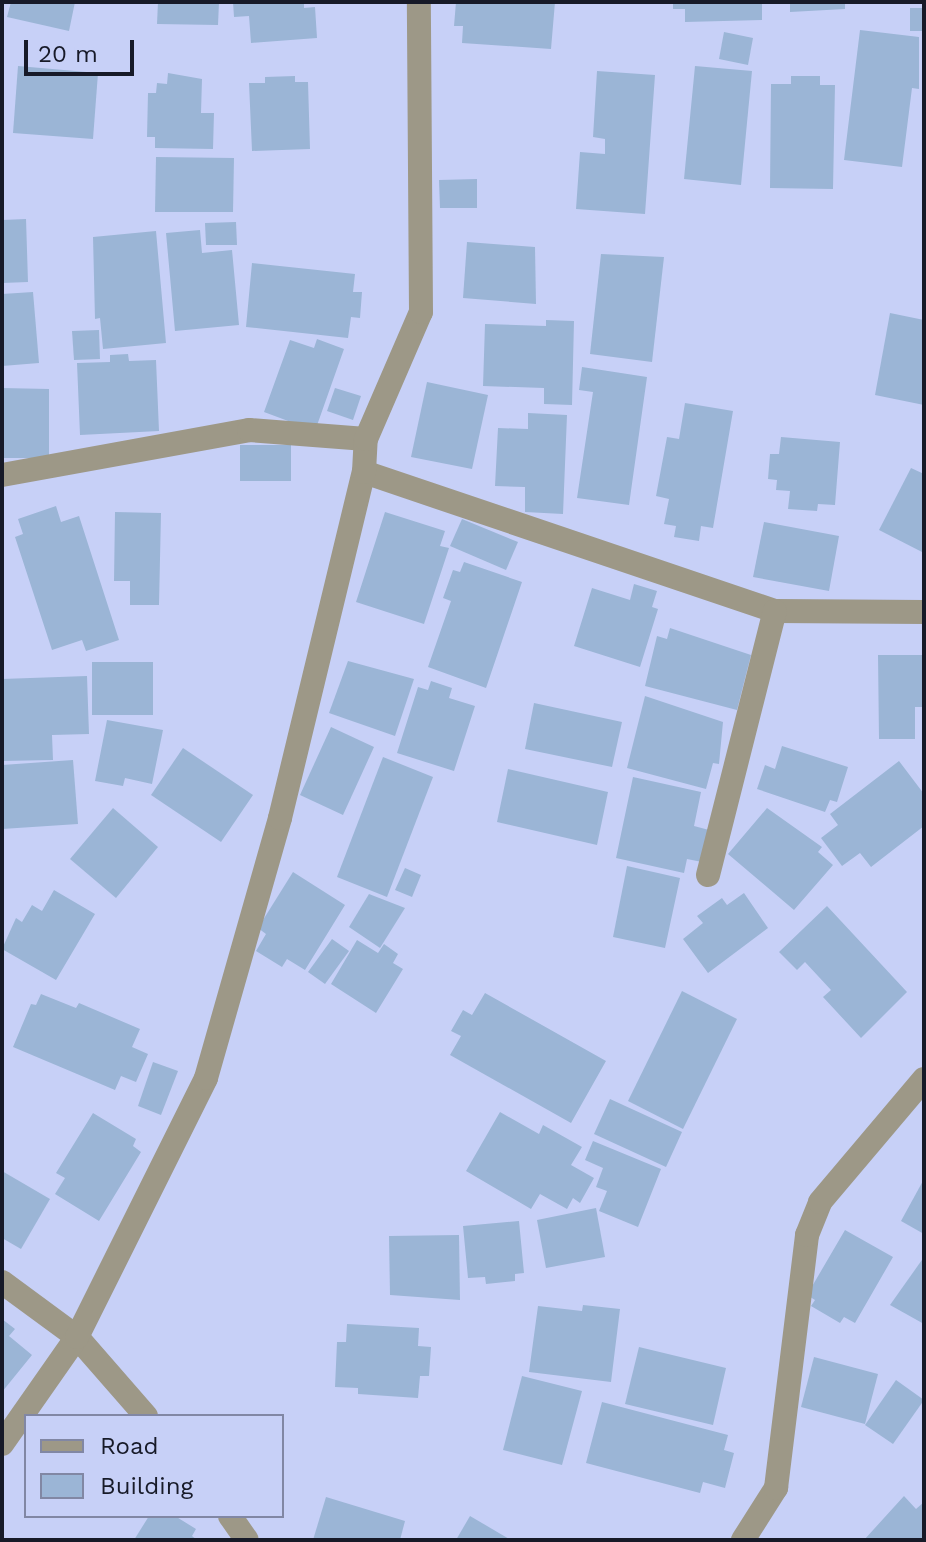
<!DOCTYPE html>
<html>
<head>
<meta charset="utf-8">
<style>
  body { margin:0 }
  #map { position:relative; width:926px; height:1542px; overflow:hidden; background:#c7d0f7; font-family:"Work Sans",sans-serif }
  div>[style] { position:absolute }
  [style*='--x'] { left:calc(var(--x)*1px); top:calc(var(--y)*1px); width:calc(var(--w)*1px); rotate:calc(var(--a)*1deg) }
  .building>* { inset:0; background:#9bb5d6 }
  .minor>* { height:24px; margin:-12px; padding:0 12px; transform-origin:12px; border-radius:12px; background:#9d9887 }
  span { translate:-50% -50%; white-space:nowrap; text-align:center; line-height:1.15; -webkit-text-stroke:7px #c7d0f7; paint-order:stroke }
  .frame { position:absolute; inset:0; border:4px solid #171a28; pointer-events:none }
  .legend { position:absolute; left:24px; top:1414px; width:260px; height:104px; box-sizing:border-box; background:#c7d0f7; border:2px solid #8187a4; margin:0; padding:10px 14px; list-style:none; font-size:24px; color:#171a28 }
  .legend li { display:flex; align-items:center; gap:16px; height:40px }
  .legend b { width:40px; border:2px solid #8187a4 }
  .scale { position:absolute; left:24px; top:40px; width:110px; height:36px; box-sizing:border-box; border:4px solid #171a28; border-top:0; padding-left:10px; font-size:24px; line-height:28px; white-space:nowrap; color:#171a28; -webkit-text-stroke:6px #c7d0f7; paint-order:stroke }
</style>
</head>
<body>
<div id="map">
  <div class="building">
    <i style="clip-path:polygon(11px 2px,75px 2px,69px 31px,7px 17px)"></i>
    <i style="clip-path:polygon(158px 2px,219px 2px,218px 25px,157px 24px)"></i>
    <i style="clip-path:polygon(233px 2px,304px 2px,304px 8px,315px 7px,317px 38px,251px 43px,249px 16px,234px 17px)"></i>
    <i style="clip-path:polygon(456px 2px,555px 2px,551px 49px,462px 43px,463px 26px,454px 26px)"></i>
    <i style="clip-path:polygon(673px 2px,762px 2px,762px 20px,685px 22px,685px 9px,673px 9px)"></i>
    <i style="clip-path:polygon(790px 2px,845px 2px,845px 9px,790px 12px)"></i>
    <i style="clip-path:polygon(910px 8px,924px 8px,924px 31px,910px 31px)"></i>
    <i style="clip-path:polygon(860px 30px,919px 37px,919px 89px,912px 88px,902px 167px,844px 160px)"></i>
    <i style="clip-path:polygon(724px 32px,753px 38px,748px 65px,719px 59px)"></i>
    <i style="clip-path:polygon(18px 66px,98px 73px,93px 139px,13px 133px)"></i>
    <i style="clip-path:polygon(695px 66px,752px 71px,741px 185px,684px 179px)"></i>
    <i style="clip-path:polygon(597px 71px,655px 75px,645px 214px,576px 209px,580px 152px,605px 154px,605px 139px,593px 137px)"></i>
    <i style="clip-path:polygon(168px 73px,202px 79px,201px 113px,214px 113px,213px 149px,155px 148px,155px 137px,147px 137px,148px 93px,156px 93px,157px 83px,167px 84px)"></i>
    <i style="clip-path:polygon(295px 76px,295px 82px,308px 82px,310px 149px,252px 151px,249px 83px,265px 83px,265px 77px)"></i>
    <i style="clip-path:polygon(791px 76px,820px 76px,820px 85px,835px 85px,833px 189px,770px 188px,771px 84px,791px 84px)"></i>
    <i style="clip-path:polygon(156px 157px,234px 158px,233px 212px,155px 212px)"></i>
    <i style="clip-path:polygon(477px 179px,477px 208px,440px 208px,439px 180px)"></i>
    <i style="clip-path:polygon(26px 219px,28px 282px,2px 283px,2px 220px)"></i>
    <i style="clip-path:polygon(236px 222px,237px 245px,206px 245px,205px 223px)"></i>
    <i style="clip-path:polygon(200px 230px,202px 253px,232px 250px,239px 325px,175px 331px,166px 233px)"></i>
    <i style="clip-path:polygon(156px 231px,166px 343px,103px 349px,100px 318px,95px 319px,93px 237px)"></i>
    <i style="clip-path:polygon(467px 242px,535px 247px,536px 304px,463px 298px)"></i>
    <i style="clip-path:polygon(601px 254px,664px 257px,652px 362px,590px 354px)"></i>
    <i style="clip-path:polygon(252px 263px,355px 274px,353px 292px,362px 292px,360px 318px,351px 317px,348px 338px,246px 327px)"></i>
    <i style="clip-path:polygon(33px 292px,39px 363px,2px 366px,2px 294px)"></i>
    <i style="clip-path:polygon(890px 313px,924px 320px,924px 405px,875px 395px)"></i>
    <i style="clip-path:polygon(546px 320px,574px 321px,572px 405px,544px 404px,544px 388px,483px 386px,485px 324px,546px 326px)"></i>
    <i style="clip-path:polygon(99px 330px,100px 359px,74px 360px,72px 331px)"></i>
    <i style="clip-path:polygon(317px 339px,344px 349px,315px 431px,264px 412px,290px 340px,314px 348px)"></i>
    <i style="clip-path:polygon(128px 354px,129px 361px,156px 360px,159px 431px,80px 435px,77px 363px,110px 362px,110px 355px)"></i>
    <i style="clip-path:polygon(582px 367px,647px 377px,629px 505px,577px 498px,593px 392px,579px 390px)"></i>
    <i style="clip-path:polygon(427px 382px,488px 395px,472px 469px,411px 457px)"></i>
    <i style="clip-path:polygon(2px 388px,49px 389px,49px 458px,2px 458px)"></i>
    <i style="clip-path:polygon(335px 388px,361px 396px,353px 420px,327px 411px)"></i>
    <i style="clip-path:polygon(685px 403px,733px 411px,713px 528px,701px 526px,699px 541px,674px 537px,676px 526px,664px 524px,669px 499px,656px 496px,667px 437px,679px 439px)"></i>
    <i style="clip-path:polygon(528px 413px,567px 415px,563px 514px,525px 512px,525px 487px,495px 486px,498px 428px,528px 429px)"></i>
    <i style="clip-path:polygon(781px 437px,840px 442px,835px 505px,818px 504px,817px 511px,788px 509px,790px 491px,776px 490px,777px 480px,768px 479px,770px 454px,779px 454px)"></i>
    <i style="clip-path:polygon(240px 445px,291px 445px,291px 481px,240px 481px)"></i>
    <i style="clip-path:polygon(911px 468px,924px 474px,924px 553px,879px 530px)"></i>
    <i style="clip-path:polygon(56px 506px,61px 522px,79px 516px,119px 640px,86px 651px,82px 640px,52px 650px,15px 537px,23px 534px,18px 519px)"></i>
    <i style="clip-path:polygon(115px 512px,161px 513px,159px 605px,130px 605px,130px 581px,114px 581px)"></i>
    <i style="clip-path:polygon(385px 512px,445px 531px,440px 546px,449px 548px,424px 624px,356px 602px)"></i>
    <i style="clip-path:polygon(462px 519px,518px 542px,506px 570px,450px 546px)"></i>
    <i style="clip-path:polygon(764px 522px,839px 536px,829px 591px,753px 577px)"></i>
    <i style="clip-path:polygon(464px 562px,522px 582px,486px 688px,428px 667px,451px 601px,443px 598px,453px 570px,460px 572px)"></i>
    <i style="clip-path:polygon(634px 584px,657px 591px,652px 607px,658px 609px,640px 667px,574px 646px,592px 588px,630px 600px)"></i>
    <i style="clip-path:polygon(670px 628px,751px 655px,737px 710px,645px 686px,657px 636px,667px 639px)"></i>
    <i style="clip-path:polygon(878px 655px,924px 655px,924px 707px,915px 707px,915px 739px,879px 739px)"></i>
    <i style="clip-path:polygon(348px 661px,414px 679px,395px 736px,329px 713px)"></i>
    <i style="clip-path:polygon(92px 662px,153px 662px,153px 715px,92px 715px)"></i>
    <i style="clip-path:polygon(87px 676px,89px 734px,52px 735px,53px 760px,2px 761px,2px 679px)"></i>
    <i style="clip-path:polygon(431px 681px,452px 688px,449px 698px,475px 706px,454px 771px,397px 753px,418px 687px,428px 690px)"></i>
    <i style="clip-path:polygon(645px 696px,723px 722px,719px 764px,713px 763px,706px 789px,627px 768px)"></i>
    <i style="clip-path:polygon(534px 703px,622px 722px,612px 767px,525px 749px)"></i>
    <i style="clip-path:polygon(107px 720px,163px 730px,152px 784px,125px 778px,123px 786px,95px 781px)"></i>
    <i style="clip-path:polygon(331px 727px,374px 747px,343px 815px,300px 795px)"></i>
    <i style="clip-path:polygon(782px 746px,848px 767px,837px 802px,830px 800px,825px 812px,757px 789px,765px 765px,775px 769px)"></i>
    <i style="clip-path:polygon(183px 748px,253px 795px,221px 842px,151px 795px)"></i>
    <i style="clip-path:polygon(383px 757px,433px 777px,387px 897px,337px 877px)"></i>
    <i style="clip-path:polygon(73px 760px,78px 824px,2px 829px,2px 765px)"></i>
    <i style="clip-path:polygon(899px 761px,924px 794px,924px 826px,871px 867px,860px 853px,842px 866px,821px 838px,838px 825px,830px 814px)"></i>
    <i style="clip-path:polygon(508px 769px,608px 792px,597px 845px,497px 822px)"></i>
    <i style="clip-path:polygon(633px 777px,701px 792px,694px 826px,709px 830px,702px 862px,687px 859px,684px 873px,616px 858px)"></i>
    <i style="clip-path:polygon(113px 808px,158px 847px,116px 898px,70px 859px)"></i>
    <i style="clip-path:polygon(767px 808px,822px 847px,818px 852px,833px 865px,794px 910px,728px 854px)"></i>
    <i style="clip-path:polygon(627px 866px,680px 878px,665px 948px,613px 937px)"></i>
    <i style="clip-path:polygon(405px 868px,421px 875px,412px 897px,395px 890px)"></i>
    <i style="clip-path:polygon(293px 872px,345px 905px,305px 970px,287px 959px,282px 967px,256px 951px,266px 934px,258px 928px)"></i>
    <i style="clip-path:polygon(54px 890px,95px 914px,56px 980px,2px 949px,16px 918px,22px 922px,32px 905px,42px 911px)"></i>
    <i style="clip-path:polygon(744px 893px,768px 928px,708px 973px,683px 939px,703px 923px,697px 916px,722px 898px,727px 905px)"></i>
    <i style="clip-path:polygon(369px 894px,405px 908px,380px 948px,349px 927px)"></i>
    <i style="clip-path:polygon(827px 906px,907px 992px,861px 1038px,823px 997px,831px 990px,805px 962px,797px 970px,779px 952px)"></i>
    <i style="clip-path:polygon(332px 939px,349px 951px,325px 984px,308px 972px)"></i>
    <i style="clip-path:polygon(357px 940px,378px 953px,384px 944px,398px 954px,393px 963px,403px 969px,376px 1013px,331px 984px)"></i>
    <i style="clip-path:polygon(682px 991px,737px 1019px,683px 1129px,628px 1101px)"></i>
    <i style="clip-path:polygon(485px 993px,606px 1061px,571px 1123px,450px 1055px,461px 1036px,451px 1031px,463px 1010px,472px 1015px)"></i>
    <i style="clip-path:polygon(41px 994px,76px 1008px,79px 1003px,140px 1029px,132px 1047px,148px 1054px,136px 1082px,121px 1076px,115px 1090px,13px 1047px,31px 1004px,36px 1005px)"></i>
    <i style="clip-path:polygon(153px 1062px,178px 1071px,161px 1115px,138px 1106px)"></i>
    <i style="clip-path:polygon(610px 1099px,682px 1132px,666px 1167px,594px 1134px)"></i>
    <i style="clip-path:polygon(500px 1112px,539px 1134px,543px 1125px,582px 1147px,571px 1165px,594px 1178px,580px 1203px,573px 1198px,567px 1209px,540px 1194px,531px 1209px,466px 1171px)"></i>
    <i style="clip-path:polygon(93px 1113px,136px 1139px,133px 1146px,141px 1152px,99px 1221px,55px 1194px,65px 1178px,56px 1173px)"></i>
    <i style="clip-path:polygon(593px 1141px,661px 1169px,638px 1227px,599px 1211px,607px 1191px,596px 1187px,603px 1168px,585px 1160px)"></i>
    <i style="clip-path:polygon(2px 1171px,50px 1199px,21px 1249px,2px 1238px)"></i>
    <i style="clip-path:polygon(924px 1179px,924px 1234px,901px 1221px)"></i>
    <i style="clip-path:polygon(596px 1208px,605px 1257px,546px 1268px,537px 1220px)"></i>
    <i style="clip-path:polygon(519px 1221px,524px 1273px,515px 1274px,515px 1281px,486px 1284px,485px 1277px,468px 1278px,463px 1226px)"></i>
    <i style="clip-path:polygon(845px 1230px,893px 1257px,855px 1323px,844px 1317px,840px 1323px,811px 1306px,815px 1300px,807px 1295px)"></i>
    <i style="clip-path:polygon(459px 1235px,460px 1300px,390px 1295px,389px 1236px)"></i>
    <i style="clip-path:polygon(924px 1257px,924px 1324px,890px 1305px)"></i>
    <i style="clip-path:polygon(583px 1305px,620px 1309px,611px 1382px,529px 1372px,538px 1306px,582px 1311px)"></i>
    <i style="clip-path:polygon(2px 1319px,15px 1329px,9px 1336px,32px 1355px,2px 1392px)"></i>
    <i style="clip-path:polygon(347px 1324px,419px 1328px,418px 1346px,431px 1347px,429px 1376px,420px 1376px,418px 1398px,358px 1394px,358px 1388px,335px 1387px,337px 1342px,346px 1342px)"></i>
    <i style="clip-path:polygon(639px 1347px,726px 1368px,713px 1425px,625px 1404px)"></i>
    <i style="clip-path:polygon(814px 1357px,878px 1374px,865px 1424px,801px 1407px)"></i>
    <i style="clip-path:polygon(522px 1376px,582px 1391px,562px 1465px,503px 1450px)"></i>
    <i style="clip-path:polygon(896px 1380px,924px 1400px,893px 1444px,865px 1425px)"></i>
    <i style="clip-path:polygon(602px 1402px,728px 1435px,724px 1450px,734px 1453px,725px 1488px,703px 1482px,700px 1493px,586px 1463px)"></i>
    <i style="clip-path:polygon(904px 1496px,916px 1509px,924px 1502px,924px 1540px,864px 1540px)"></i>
    <i style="clip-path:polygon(326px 1497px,405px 1521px,400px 1540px,313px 1540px)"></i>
    <i style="clip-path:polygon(149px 1516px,175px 1516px,196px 1529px,192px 1536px,197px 1540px,134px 1540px)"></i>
    <i style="clip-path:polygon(470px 1516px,511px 1540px,456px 1540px)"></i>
  </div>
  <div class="minor">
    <i style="--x:364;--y:472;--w:434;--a:18.7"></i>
    <i style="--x:775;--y:611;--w:149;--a:0.4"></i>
    <i style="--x:2;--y:475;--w:251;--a:-10.3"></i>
    <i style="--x:249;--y:430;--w:117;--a:4.4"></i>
    <i style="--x:708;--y:875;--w:272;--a:-75.8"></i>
    <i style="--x:2;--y:1282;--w:93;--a:36.3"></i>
    <i style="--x:77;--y:1337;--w:105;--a:48.9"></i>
    <i style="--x:2;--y:1444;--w:131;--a:-55"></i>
    <i style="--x:77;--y:1337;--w:289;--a:-63.5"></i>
    <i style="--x:206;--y:1078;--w:270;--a:-74.1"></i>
    <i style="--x:280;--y:818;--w:356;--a:-76.4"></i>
    <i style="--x:364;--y:472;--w:33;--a:-87"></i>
    <i style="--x:366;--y:439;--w:138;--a:-66.6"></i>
    <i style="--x:421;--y:312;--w:310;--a:-90.4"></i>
    <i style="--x:230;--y:1516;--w:29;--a:55"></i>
    <i style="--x:743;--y:1540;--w:62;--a:-57.6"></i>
    <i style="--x:776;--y:1488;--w:255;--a:-83"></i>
    <i style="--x:807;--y:1235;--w:35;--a:-68"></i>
    <i style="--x:820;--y:1202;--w:161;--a:-49.8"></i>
  </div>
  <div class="frame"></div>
  <ul class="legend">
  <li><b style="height:10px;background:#9d9887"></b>Road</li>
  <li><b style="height:22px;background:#9bb5d6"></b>Building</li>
  </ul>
  <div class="scale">20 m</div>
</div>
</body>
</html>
